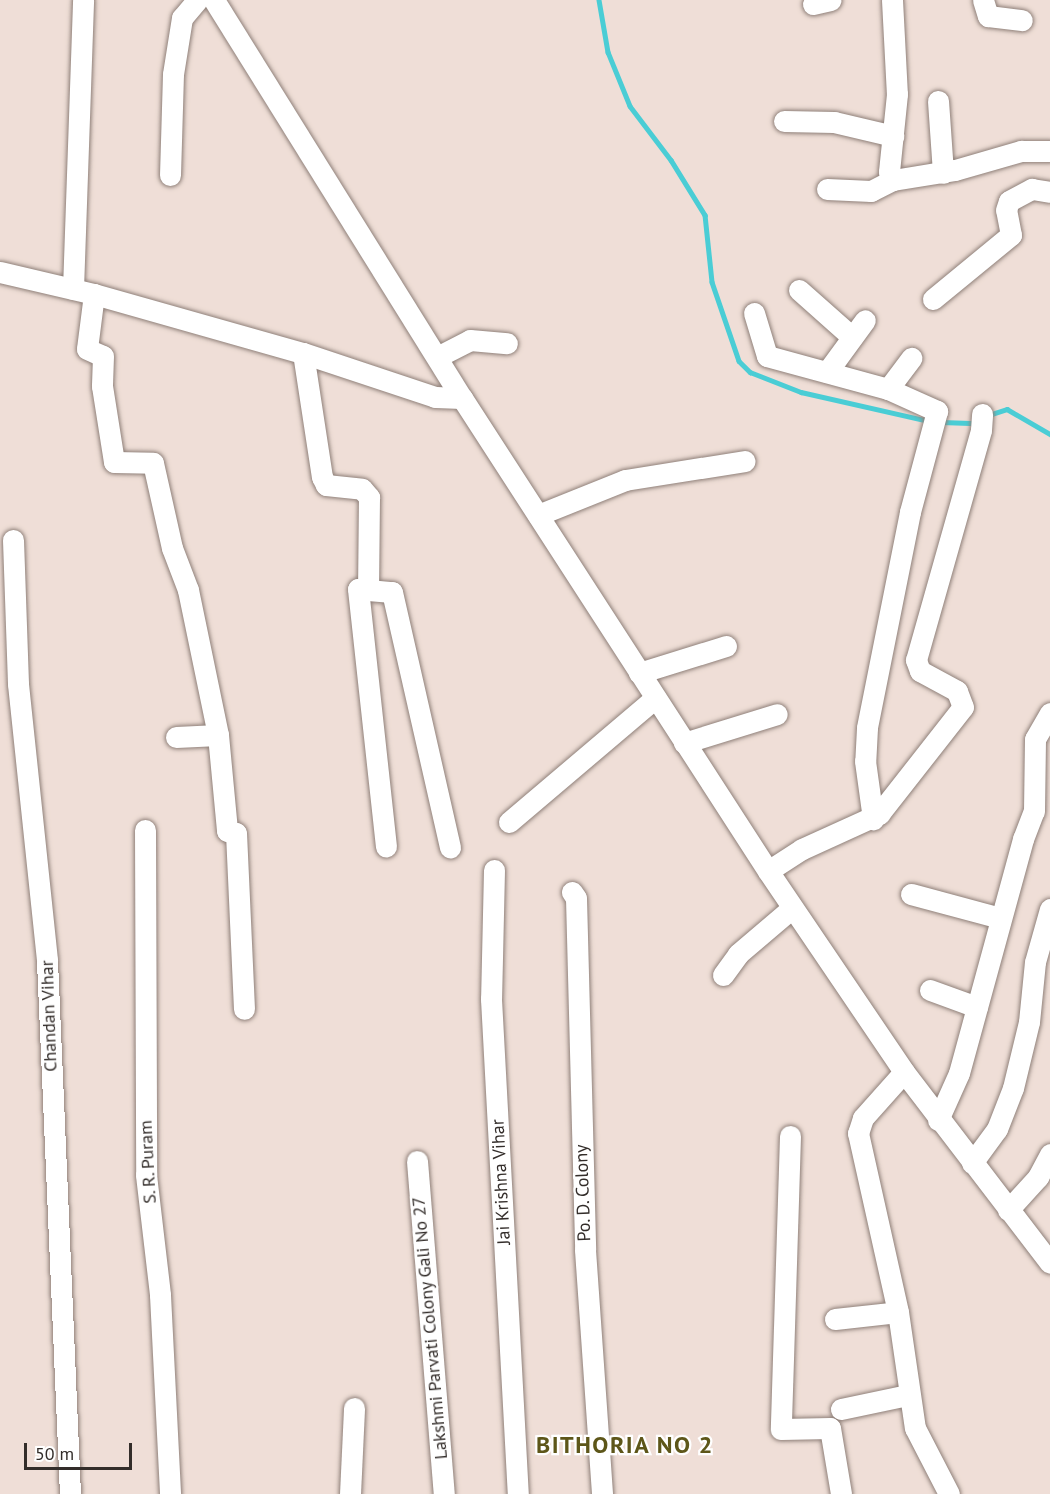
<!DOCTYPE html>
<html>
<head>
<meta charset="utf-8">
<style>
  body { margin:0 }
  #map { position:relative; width:1050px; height:1494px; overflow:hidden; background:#efded7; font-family:"PT Sans",sans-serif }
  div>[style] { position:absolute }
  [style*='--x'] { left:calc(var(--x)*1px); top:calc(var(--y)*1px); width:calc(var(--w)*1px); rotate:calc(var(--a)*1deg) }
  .stream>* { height:4.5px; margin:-2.25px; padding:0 2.25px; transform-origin:2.25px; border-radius:2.25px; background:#4acdd5 }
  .roads { filter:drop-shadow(0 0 2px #8f8079) drop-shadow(0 0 2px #8f8079) }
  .minor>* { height:21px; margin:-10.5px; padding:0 10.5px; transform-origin:10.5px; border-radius:10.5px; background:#fff }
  span { translate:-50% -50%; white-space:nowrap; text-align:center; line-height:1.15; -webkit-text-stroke:4.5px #fff; paint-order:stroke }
  .street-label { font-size:18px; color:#332d2a }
  .district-label { font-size:24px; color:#5d5619; font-weight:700; letter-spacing:1.5px }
  .scale { position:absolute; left:24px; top:1443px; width:108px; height:27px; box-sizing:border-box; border:3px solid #332d2a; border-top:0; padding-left:8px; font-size:18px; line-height:21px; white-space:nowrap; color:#332d2a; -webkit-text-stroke:4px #fff; paint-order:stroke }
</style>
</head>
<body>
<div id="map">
  <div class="stream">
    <i style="--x:599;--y:0;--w:53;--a:80.2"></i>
    <i style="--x:608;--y:52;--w:58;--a:67.8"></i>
    <i style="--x:630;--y:106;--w:68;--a:52.8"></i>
    <i style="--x:671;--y:160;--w:65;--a:58.3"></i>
    <i style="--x:705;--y:215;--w:67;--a:84"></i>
    <i style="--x:712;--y:282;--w:83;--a:71.1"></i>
    <i style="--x:739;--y:361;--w:16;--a:45"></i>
    <i style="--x:750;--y:372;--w:55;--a:21.4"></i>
    <i style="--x:801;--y:392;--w:131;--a:12.8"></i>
    <i style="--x:989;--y:415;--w:19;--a:-18"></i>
    <i style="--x:1007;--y:409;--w:50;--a:30.2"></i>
    <i style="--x:941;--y:422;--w:36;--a:2"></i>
  </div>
  <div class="roads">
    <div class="minor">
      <i style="--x:214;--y:0;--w:469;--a:58.1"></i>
      <i style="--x:462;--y:398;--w:563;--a:57.1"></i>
      <i style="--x:768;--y:871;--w:243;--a:55.9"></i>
      <i style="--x:904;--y:1072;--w:240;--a:52.6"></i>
      <i style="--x:892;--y:0;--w:94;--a:87"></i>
      <i style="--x:897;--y:94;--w:78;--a:95.9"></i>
      <i style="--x:889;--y:172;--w:9;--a:63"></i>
      <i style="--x:893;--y:180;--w:63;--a:-9.2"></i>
      <i style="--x:955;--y:170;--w:69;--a:-16.1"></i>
      <i style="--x:1021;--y:151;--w:29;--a:0"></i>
      <i style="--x:983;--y:0;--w:17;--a:73"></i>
      <i style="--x:988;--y:16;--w:34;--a:7"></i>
      <i style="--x:813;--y:4;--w:18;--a:-13"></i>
      <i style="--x:938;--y:101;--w:72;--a:86"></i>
      <i style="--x:784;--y:121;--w:50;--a:1.1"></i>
      <i style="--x:834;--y:122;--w:61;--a:13.3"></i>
      <i style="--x:170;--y:175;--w:101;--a:-88.3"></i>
      <i style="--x:173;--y:74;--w:57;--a:-80.9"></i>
      <i style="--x:182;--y:18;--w:23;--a:-50"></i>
      <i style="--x:827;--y:189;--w:44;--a:2.6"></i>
      <i style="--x:871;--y:191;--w:25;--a:-27"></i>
      <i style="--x:0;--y:272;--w:97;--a:13.2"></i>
      <i style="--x:94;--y:294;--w:217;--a:15.8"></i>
      <i style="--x:303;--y:353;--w:139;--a:18.4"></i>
      <i style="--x:435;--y:397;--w:27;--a:2"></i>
      <i style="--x:73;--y:289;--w:289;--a:-88"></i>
      <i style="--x:799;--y:290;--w:71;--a:41.6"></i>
      <i style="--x:94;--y:294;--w:55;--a:97.3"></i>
      <i style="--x:87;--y:349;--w:17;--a:24"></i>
      <i style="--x:103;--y:356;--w:30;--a:92"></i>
      <i style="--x:102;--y:386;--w:77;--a:81"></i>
      <i style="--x:114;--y:462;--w:39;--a:1"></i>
      <i style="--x:153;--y:463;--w:87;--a:77.4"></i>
      <i style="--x:172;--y:548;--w:45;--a:69.1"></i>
      <i style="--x:188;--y:590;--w:148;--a:78.3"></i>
      <i style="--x:218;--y:735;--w:96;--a:84.6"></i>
      <i style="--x:227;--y:831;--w:9;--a:13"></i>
      <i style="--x:236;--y:833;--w:176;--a:87.4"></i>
      <i style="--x:933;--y:299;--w:101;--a:-39.4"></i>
      <i style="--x:1011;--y:235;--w:25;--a:-101"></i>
      <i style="--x:1006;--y:210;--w:9;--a:-72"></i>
      <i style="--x:1009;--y:201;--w:26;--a:-28"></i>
      <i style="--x:1032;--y:189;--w:18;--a:9"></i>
      <i style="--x:754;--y:313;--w:45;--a:73.2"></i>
      <i style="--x:767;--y:356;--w:125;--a:15.3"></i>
      <i style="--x:888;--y:389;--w:54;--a:24.2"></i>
      <i style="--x:937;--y:411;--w:105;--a:105"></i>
      <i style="--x:910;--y:512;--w:220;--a:101.3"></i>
      <i style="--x:867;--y:728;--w:33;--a:93"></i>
      <i style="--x:865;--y:761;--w:59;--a:82.1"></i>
      <i style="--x:303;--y:353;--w:125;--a:81.3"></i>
      <i style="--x:322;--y:477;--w:9;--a:63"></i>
      <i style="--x:326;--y:485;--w:36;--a:6"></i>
      <i style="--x:362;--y:489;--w:11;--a:49"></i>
      <i style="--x:369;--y:497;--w:93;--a:90.6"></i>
      <i style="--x:368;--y:590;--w:10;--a:-174"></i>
      <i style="--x:358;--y:589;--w:259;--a:83.8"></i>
      <i style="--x:437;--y:357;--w:37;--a:-27"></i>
      <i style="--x:470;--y:340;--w:37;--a:5"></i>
      <i style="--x:827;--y:372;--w:64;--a:-53.8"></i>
      <i style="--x:888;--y:389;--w:39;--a:-53"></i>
      <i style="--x:538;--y:515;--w:94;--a:-21.9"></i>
      <i style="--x:625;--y:480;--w:121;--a:-9"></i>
      <i style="--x:13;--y:540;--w:144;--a:88"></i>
      <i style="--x:18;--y:684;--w:279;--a:84"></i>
      <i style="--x:47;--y:961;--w:533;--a:87.53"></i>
      <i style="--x:368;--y:590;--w:24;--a:5"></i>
      <i style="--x:392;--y:592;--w:262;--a:77.2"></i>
      <i style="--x:639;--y:673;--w:91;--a:-17.2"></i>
      <i style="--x:176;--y:737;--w:42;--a:-2.7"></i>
      <i style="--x:684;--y:743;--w:97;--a:-17.3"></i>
      <i style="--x:509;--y:822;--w:192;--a:-40.3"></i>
      <i style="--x:145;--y:830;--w:345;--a:89.8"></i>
      <i style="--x:146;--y:1175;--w:121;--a:83.3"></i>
      <i style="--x:160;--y:1295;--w:199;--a:87.1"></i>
      <i style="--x:494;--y:870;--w:129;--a:91.3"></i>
      <i style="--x:491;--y:999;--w:496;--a:86.9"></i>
      <i style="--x:768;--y:871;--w:40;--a:-32.9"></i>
      <i style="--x:802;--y:849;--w:85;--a:-24.4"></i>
      <i style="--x:879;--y:814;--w:136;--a:-51.9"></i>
      <i style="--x:963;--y:707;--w:17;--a:-111"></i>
      <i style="--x:957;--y:691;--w:42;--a:-151.6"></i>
      <i style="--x:920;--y:671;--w:12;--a:-110"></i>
      <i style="--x:916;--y:660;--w:239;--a:-74.2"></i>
      <i style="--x:981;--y:430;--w:16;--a:-86"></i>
      <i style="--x:572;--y:892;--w:7;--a:56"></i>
      <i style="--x:576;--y:898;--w:352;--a:88.5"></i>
      <i style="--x:585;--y:1250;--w:245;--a:86"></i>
      <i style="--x:911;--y:894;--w:92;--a:15.1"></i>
      <i style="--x:723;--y:975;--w:26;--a:-54"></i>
      <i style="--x:738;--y:954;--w:71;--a:-40.4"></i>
      <i style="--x:930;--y:990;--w:50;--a:19.9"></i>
      <i style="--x:904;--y:1072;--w:62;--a:131.7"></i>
      <i style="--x:863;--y:1118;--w:16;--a:108"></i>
      <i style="--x:858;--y:1133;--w:183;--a:77.4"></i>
      <i style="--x:898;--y:1312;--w:117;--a:81.7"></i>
      <i style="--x:915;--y:1428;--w:74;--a:62.7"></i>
      <i style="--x:938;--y:1120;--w:51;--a:-65.9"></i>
      <i style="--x:959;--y:1073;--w:243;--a:-74.7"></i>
      <i style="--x:1023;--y:839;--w:30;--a:-69"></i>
      <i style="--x:1034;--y:811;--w:72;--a:-89.2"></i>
      <i style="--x:1035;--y:739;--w:30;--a:-60"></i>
      <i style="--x:790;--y:1136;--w:293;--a:91.8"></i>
      <i style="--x:781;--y:1429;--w:49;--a:-1.2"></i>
      <i style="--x:830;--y:1428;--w:67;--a:80.5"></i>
      <i style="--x:417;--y:1161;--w:334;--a:85.4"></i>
      <i style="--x:972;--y:1163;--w:42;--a:-53.7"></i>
      <i style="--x:997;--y:1129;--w:44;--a:-68.7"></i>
      <i style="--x:1013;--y:1088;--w:68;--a:-76.4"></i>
      <i style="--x:1029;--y:1022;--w:60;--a:-84.3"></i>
      <i style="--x:1035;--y:962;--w:55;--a:-74.2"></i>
      <i style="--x:1008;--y:1210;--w:45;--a:-47.7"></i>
      <i style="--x:1038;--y:1177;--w:26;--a:-62"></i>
      <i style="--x:835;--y:1319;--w:63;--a:-6.3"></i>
      <i style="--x:841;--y:1409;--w:68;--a:-11.8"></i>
      <i style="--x:350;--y:1494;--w:86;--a:-87.3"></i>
    </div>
  </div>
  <div class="street-label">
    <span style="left:49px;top:1016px;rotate:-92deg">Chandan Vihar</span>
    <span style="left:148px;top:1162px;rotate:-93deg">S. R. Puram</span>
    <span style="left:501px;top:1182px;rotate:-93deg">Jai Krishna Vihar</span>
    <span style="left:583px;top:1193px;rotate:-92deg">Po. D. Colony</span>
    <span style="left:430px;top:1328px;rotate:-95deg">Lakshmi Parvati Colony Gali No 27</span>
  </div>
  <div class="district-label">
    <span style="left:625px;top:1445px">BITHORIA NO 2</span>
  </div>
  <div class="scale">50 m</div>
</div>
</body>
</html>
